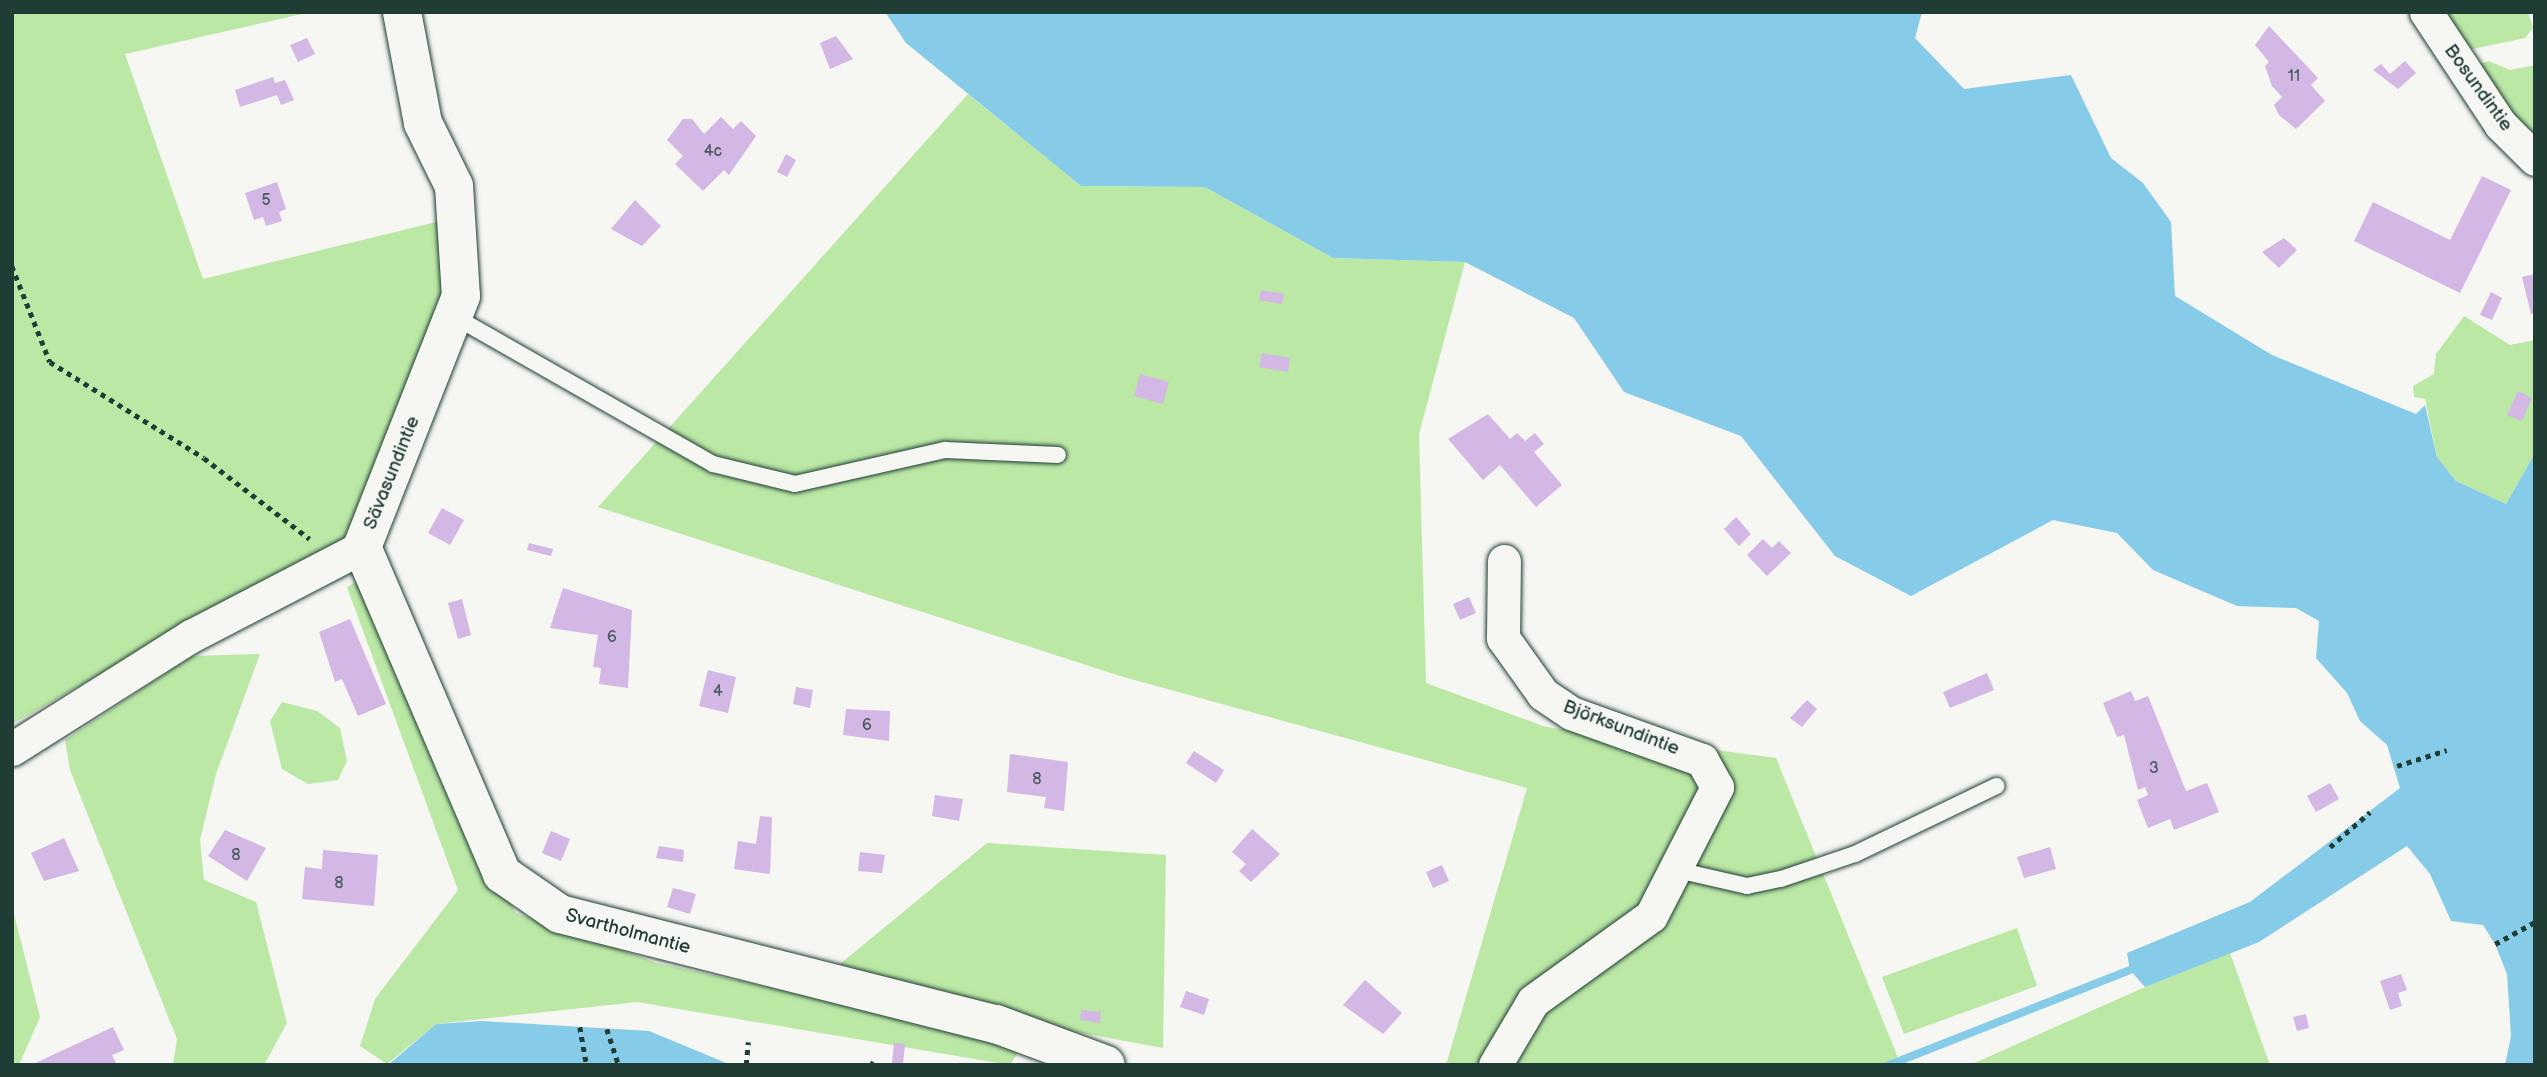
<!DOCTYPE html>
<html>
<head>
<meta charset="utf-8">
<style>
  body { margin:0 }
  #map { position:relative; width:2547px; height:1077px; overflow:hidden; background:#f6f6f2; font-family:"Balsamiq Sans",sans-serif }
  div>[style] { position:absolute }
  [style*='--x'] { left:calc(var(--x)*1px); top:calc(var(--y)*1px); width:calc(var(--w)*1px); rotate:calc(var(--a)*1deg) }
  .green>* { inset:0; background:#bce8a6 }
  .water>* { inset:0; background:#86cbe7 }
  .stream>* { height:8px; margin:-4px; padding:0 4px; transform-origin:4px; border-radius:4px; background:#86cbe7 }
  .building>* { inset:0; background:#d3b7e5 }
  .path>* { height:4.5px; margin-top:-2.25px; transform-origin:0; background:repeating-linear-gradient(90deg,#1f3d34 0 5px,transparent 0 10px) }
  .roads { filter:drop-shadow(0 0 2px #1f3d34) drop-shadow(0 0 2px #1f3d34) }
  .service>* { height:16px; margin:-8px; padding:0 8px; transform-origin:8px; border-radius:8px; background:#f6f6f2 }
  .minor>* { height:33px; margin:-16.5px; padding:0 16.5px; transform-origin:16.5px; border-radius:16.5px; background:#f6f6f2 }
  .tertiary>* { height:38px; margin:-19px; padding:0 19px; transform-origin:19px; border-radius:19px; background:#f6f6f2 }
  span { translate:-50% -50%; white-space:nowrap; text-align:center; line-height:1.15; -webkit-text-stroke:7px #f6f6f2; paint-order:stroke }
  .number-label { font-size:16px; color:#4c5c60 }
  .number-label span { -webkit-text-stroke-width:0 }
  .street-label { font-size:19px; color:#1f3d34 }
  .frame { position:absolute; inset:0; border:14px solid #1f3d34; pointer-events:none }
</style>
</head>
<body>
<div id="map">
  <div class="green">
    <i style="clip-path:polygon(12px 12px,311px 12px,125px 54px,203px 279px,444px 220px,453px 266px,345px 561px,270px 578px,12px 724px)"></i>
    <i style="clip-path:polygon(2431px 12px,2528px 12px,2533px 28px,2525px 38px,2463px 51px)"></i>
    <i style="clip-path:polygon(2489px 61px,2510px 70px,2535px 65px,2535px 144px,2472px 66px)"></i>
    <i style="clip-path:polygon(968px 94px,1081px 186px,1205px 187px,1333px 258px,1465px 262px,1419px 434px,1426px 683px,1546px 727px,1776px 758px,1901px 1065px,1446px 1065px,1527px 788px,1120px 676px,598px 507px)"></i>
    <i style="clip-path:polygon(2464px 316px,2510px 345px,2535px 340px,2535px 453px,2506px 504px,2456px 481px,2437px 457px,2425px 399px,2414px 397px,2413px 386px,2434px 374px,2436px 354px)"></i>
    <i style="clip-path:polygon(370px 575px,438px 775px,516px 913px,657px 963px,1024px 1043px,1010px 1065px,637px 1002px,436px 1024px,387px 1064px,360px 1046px,375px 999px,458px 890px,347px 587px)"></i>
    <i style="clip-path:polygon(260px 654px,216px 774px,200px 840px,204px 880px,256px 902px,287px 1023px,264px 1065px,173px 1065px,177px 1039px,70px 770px,65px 740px,192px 656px)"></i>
    <i style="clip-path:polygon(282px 702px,317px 711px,340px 728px,347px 761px,338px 780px,308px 784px,282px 769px,270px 721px)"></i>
    <i style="clip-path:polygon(987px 843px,1166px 855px,1163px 1048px,1065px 1030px,840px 964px)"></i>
    <i style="clip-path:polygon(12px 906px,40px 1017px,19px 1065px,12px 1065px)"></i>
    <i style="clip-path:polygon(2017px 928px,2037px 986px,1904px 1034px,1882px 977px)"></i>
    <i style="clip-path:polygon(2230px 953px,2270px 1065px,1970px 1065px,2145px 987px)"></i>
  </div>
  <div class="water">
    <i style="clip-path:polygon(885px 12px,1922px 12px,1915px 38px,1964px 89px,2071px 75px,2111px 158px,2143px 183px,2171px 222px,2175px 296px,2272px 355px,2416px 414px,2425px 405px,2437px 457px,2456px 481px,2506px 504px,2535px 453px,2535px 1065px,2505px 1065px,2511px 1036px,2507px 974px,2495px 944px,2483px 925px,2451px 921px,2430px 874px,2407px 846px,2259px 942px,2145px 987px,2130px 970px,2127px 953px,2250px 902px,2400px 788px,2387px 745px,2360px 721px,2347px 693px,2316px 658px,2319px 621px,2296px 608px,2237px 606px,2153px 570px,2117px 533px,2053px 520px,1911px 596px,1835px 556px,1741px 436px,1624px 392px,1574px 318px,1465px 262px,1333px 258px,1205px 187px,1081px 186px,906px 43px)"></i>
    <i style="clip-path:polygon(482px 1021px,649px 1031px,731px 1065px,388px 1065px,436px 1024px)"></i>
  </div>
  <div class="stream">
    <i style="--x:1889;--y:1065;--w:259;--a:-21.5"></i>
  </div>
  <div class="building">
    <i style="clip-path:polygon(2269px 26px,2318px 78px,2311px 85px,2325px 101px,2296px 129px,2279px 115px,2274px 105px,2282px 97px,2272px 86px,2265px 66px,2269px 62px,2255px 45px)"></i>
    <i style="clip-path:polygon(836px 36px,853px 59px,830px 69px,820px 43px)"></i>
    <i style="clip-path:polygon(307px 38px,315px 54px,298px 62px,290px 45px)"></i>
    <i style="clip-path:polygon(2405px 61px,2416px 73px,2398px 89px,2373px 70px,2381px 64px,2390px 74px)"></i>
    <i style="clip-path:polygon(273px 77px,275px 83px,285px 80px,294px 100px,281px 105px,277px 95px,240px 107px,235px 90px)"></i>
    <i style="clip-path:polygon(721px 117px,733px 129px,741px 121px,756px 136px,729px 175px,724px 170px,703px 191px,675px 164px,683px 156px,667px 140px,683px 119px,692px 119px,704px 134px)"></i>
    <i style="clip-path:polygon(786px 154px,796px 160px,787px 177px,777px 172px)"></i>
    <i style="clip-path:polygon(2482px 176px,2511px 190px,2460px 293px,2354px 241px,2373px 202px,2450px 240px)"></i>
    <i style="clip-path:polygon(277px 182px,286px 209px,279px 212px,282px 221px,266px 226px,263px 217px,254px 220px,245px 193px)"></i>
    <i style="clip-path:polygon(635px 200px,661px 226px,642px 246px,611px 229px)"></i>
    <i style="clip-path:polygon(2284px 238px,2297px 250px,2279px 268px,2262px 252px)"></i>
    <i style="clip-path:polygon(2535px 274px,2535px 313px,2531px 314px,2522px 277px)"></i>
    <i style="clip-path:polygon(1261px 290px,1284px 294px,1282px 304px,1259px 300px)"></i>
    <i style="clip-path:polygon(2491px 292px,2502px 298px,2492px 320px,2480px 315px)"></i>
    <i style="clip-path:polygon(1262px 353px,1290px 358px,1288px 372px,1259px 367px)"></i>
    <i style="clip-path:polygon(1140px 374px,1169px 382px,1163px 404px,1134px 396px)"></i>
    <i style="clip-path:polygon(2518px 391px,2532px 398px,2522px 421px,2507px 415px)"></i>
    <i style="clip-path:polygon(1488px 414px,1510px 439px,1517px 433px,1525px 441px,1535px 433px,1544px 444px,1534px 452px,1562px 485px,1536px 507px,1500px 465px,1483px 480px,1448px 439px)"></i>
    <i style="clip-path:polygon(442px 508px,464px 520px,450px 545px,428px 533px)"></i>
    <i style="clip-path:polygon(1736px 517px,1751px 534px,1739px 546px,1724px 529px)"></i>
    <i style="clip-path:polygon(1763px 539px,1772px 548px,1779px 541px,1791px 553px,1767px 576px,1747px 555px)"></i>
    <i style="clip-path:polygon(529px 543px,553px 549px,551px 556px,527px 550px)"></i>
    <i style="clip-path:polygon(563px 588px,632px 610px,628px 688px,599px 684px,601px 668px,593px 667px,598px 635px,550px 628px)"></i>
    <i style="clip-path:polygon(1469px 597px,1476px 613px,1460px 620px,1453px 604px)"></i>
    <i style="clip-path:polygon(462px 599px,471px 635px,458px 639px,448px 603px)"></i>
    <i style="clip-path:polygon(350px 619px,386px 704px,358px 716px,342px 679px,335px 682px,319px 632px)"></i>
    <i style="clip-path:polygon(708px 670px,736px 677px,728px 713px,699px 706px)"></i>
    <i style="clip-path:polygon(1987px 673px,1994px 690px,1950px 708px,1943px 692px)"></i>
    <i style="clip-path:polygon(796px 687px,813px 690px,810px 708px,793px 704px)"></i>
    <i style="clip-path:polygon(2131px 691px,2135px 701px,2148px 696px,2186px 791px,2207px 783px,2219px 812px,2174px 830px,2170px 819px,2148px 828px,2137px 800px,2148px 795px,2145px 787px,2138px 790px,2124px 735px,2117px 737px,2103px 703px)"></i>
    <i style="clip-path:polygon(1807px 700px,1817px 709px,1802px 727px,1790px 718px)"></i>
    <i style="clip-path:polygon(846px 709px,890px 711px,889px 741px,843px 735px)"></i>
    <i style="clip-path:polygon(1194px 751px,1224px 770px,1216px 783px,1186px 763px)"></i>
    <i style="clip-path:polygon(1010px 754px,1068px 762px,1064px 811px,1044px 808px,1046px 797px,1007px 792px)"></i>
    <i style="clip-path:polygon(2330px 783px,2339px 799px,2316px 812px,2307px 796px)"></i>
    <i style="clip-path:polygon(935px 795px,963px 799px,959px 821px,932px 816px)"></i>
    <i style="clip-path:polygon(760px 816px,772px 817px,770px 874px,734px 869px,738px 841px,756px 844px)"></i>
    <i style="clip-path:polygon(1252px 829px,1280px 854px,1251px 882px,1239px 871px,1246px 864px,1232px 852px)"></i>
    <i style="clip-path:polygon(225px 830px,266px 848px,247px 881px,208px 856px)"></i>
    <i style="clip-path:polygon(551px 831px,570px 839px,561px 861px,542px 853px)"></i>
    <i style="clip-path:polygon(64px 838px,79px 871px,44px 881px,31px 853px)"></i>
    <i style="clip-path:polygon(659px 846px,684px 850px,683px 862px,656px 858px)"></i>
    <i style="clip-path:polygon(2050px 847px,2056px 869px,2024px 878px,2017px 857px)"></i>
    <i style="clip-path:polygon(323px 850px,378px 855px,374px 906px,302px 899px,305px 867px,322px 869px)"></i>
    <i style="clip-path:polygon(860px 852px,885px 855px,882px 873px,858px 871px)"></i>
    <i style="clip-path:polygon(1442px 865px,1449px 881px,1433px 888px,1426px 872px)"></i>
    <i style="clip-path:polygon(673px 888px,696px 894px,690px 914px,667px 907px)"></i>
    <i style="clip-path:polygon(2401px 974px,2407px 990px,2398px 993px,2402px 1006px,2390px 1010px,2380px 981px)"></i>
    <i style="clip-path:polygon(1365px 980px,1402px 1013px,1383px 1034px,1343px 1005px)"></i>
    <i style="clip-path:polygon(1186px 991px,1209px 999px,1204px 1015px,1180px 1007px)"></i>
    <i style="clip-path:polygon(1081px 1010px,1101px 1012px,1100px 1023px,1080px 1020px)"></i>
    <i style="clip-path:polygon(2306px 1014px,2309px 1028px,2297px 1031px,2293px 1017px)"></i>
    <i style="clip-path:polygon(113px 1027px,124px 1050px,112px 1055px,117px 1065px,31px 1065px)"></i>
    <i style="clip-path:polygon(894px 1043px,905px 1044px,903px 1064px,892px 1063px)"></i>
  </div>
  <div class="path">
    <i style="--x:12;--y:266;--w:103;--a:68.4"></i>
    <i style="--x:50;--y:362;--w:181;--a:31.9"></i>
    <i style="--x:204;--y:458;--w:133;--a:37.4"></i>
    <i style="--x:2397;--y:766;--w:52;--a:-17.7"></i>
    <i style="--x:2330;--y:847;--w:53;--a:-41.2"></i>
    <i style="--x:2495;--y:944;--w:46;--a:-28.8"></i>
    <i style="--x:580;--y:1027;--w:39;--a:80"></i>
    <i style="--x:607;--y:1029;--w:38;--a:72"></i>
    <i style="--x:746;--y:1065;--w:23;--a:-85"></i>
    <i style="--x:871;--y:1065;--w:4;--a:-56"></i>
  </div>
  <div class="roads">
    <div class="service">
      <i style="--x:457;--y:318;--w:295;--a:29.7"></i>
      <i style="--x:713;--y:464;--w:84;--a:13.7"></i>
      <i style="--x:795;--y:484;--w:154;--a:-12.8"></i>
      <i style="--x:945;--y:450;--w:113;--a:2.5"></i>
      <i style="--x:1677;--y:870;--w:72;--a:12.9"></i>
      <i style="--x:1747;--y:886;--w:35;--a:-12"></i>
      <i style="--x:1781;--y:879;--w:78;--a:-18.7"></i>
      <i style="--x:1855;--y:854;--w:157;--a:-25.7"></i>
    </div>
    <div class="minor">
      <i style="--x:2426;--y:12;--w:134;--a:56.5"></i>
      <i style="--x:2500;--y:124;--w:49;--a:45"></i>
      <i style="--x:12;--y:749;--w:212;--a:-32.3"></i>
      <i style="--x:191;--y:636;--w:193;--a:-27.5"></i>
      <i style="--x:1495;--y:1065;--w:74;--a:-59.3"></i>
      <i style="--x:1533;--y:1001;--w:145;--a:-35.8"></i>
      <i style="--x:1651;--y:916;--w:145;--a:-62.9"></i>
      <i style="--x:1717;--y:787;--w:31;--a:-119"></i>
      <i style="--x:1702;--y:760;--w:139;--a:-160.3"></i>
      <i style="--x:1571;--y:713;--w:34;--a:-146"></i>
      <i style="--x:1543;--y:694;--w:69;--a:-125.5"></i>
      <i style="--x:1503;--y:638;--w:77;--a:-89.3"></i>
    </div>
    <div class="tertiary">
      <i style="--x:402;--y:12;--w:113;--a:79.3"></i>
      <i style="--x:423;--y:123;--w:70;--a:63.8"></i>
      <i style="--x:454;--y:186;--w:110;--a:86.4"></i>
      <i style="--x:461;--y:296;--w:270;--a:111.5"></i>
      <i style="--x:362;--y:547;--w:356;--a:66.8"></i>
      <i style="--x:502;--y:874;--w:70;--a:34.6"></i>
      <i style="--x:560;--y:914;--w:450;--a:14.2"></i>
      <i style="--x:996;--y:1024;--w:117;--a:20.4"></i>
    </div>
  </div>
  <div class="number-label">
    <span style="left:2294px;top:77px">11</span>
    <span style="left:713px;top:152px">4c</span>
    <span style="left:266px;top:201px">5</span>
    <span style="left:612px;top:638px">6</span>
    <span style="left:718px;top:692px">4</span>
    <span style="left:867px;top:726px">6</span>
    <span style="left:2154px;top:769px">3</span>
    <span style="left:1037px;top:780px">8</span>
    <span style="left:236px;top:856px">8</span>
    <span style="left:339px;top:884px">8</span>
  </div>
  <div class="street-label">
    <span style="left:2478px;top:88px;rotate:54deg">Bosundintie</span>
    <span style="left:392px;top:473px;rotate:-68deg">Sävasundintie</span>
    <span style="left:1621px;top:728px;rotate:21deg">Björksundintie</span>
    <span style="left:628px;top:932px;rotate:15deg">Svartholmantie</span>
  </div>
  <div class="frame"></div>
</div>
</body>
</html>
